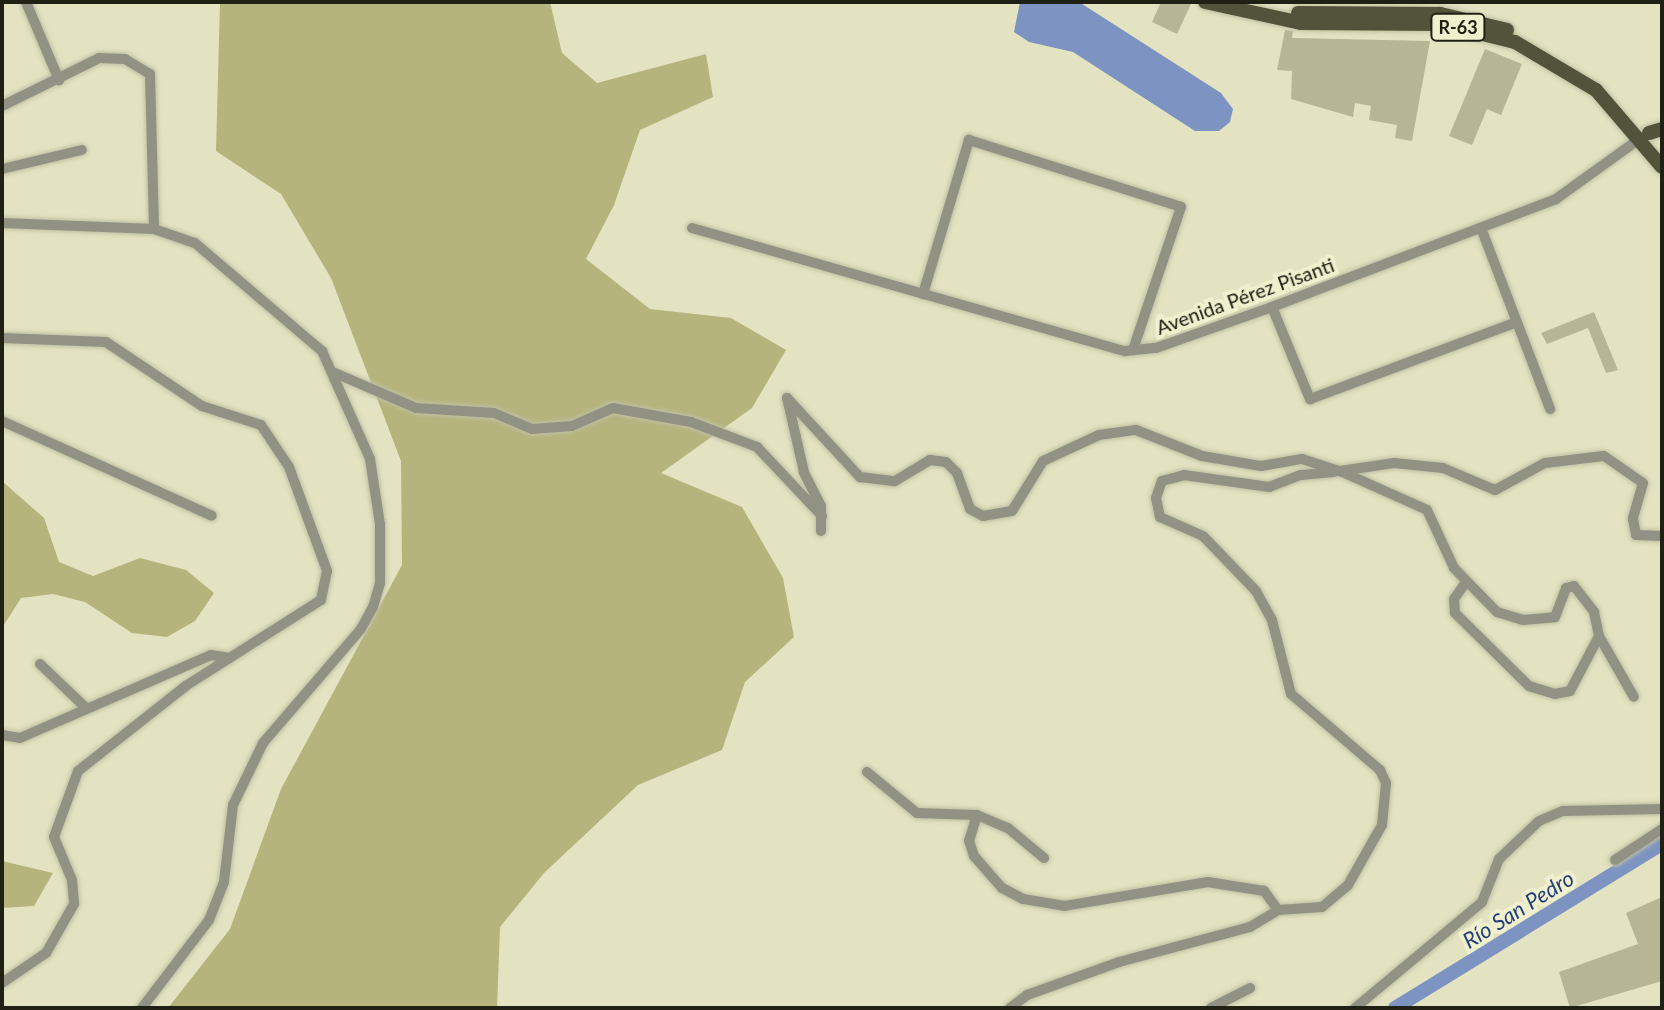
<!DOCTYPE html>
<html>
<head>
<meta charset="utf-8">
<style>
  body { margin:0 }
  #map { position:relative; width:1664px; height:1010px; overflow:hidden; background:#e3e3c2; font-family:Lato,sans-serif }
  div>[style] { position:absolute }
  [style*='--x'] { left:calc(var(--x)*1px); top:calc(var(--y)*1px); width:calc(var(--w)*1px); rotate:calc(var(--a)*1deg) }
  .forest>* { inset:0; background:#b5b47d }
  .water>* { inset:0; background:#7d94c2 }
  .river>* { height:14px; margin:-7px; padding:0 7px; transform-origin:7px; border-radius:7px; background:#7d94c2 }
  .building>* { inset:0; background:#b6b696 }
  .roads { filter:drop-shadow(0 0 2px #c0c0a3) drop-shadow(0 0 2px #c0c0a3) }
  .minor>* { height:10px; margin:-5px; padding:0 5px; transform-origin:5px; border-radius:5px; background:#929284 }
  .major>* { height:14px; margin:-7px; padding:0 7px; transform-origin:7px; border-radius:7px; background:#53523a }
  span { translate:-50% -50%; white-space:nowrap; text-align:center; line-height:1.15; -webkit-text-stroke:8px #f0f0ce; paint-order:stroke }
  .shield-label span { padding:2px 6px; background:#f0f0ce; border:2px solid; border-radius:6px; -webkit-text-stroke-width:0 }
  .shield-label { font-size:18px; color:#202014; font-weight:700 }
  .street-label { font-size:20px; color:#202014 }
  .water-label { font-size:22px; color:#243f79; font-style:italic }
  .frame { position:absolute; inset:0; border:4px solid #202014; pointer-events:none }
</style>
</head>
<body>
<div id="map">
  <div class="forest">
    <i style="clip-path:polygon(220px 2px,550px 2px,562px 53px,597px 83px,706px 54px,713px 97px,640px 130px,614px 205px,586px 259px,650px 309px,731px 318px,786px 350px,752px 408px,661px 473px,742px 507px,783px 578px,794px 637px,745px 682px,722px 750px,638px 785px,544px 873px,500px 927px,497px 1008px,168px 1008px,230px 929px,281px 789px,402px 565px,401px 461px,331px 278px,281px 194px,216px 151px)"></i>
    <i style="clip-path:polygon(2px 481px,44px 518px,59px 562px,93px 576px,140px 558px,186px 570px,214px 593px,195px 621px,167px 637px,132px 633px,85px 602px,53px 594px,21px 598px,2px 628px)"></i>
    <i style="clip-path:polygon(2px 861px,53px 873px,34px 906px,2px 908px)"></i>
  </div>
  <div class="water">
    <i style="clip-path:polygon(1020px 2px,1079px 2px,1221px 93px,1233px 109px,1230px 122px,1219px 131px,1195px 131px,1073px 52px,1029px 42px,1014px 32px)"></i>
  </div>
  <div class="river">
    <i style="--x:1395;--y:1008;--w:313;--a:-31.6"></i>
  </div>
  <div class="building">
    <i style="clip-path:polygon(1161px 2px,1191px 4px,1177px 34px,1152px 22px)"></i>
    <i style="clip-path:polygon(1285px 30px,1293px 31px,1292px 38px,1430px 41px,1412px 141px,1395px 138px,1397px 125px,1369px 120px,1371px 106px,1355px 103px,1353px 117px,1291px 99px,1292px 71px,1277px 70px)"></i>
    <i style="clip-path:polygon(1485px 49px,1522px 64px,1501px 115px,1487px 109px,1472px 145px,1449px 136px)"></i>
    <i style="clip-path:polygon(1594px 312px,1618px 370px,1606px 373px,1588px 328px,1547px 344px,1541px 333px)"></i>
    <i style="clip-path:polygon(1662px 897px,1662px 981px,1570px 1008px,1559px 972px,1638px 944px,1626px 913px)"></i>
  </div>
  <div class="roads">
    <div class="minor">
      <i style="--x:26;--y:2;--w:85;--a:67.1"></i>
      <i style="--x:2;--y:106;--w:108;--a:-26.3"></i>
      <i style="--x:99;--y:58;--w:26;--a:2"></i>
      <i style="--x:125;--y:59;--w:29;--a:31"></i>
      <i style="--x:150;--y:74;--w:155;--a:88.5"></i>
      <i style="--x:2;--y:169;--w:82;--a:-13.4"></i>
      <i style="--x:2;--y:223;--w:152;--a:2.3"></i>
      <i style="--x:154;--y:229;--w:43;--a:18.9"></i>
      <i style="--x:195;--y:243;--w:167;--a:40.4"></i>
      <i style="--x:322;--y:351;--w:118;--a:66"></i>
      <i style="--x:370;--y:459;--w:66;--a:81.3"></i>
      <i style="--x:380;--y:524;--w:59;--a:90"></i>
      <i style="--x:380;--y:583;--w:25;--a:106"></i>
      <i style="--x:373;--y:607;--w:25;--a:119"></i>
      <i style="--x:361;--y:629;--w:150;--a:130.7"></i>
      <i style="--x:263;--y:743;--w:69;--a:115.8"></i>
      <i style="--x:233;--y:805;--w:78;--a:96.7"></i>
      <i style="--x:224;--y:882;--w:41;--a:111.5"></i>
      <i style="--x:209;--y:920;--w:111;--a:127.3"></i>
      <i style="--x:692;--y:228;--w:450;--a:15.9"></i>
      <i style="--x:1125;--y:351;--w:31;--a:-6"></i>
      <i style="--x:1156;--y:348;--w:123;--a:-19.5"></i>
      <i style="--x:1272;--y:307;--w:304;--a:-20.8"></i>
      <i style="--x:1556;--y:199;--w:106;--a:-35.8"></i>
      <i style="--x:1481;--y:228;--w:194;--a:69.1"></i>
      <i style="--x:923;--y:294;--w:161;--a:-73.4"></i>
      <i style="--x:969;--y:140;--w:222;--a:17.5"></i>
      <i style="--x:1181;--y:207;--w:151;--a:108.6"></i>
      <i style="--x:1272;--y:307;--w:100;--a:67.6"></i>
      <i style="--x:1310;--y:399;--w:221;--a:-20.4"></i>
      <i style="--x:2;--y:338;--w:104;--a:2.2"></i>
      <i style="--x:106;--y:342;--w:115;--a:33.7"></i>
      <i style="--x:202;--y:406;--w:62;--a:17.9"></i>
      <i style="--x:261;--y:425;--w:50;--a:56.3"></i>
      <i style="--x:289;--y:467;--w:111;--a:69.9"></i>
      <i style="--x:327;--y:571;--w:30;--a:102"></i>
      <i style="--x:321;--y:600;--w:159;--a:147.6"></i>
      <i style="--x:187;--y:685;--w:139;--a:141.7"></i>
      <i style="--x:78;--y:771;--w:70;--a:110"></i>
      <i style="--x:54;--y:837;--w:47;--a:67.3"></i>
      <i style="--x:72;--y:880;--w:24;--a:85"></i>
      <i style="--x:74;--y:904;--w:56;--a:119.7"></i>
      <i style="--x:46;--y:953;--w:53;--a:145.7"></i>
      <i style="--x:335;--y:373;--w:88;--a:23.4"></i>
      <i style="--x:416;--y:408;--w:78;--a:3.7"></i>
      <i style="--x:494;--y:413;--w:41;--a:22.8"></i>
      <i style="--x:532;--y:429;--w:40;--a:-4.3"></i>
      <i style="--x:572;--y:426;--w:45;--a:-23.7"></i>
      <i style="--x:613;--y:408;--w:79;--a:10.2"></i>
      <i style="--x:691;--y:422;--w:71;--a:20.7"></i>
      <i style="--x:757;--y:447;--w:95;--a:46.7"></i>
      <i style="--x:2;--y:421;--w:230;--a:24.3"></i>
      <i style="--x:1340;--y:471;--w:95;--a:24.1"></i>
      <i style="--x:1427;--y:510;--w:64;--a:65"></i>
      <i style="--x:1454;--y:568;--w:62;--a:45.7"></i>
      <i style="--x:1497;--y:612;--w:27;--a:17"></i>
      <i style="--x:1523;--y:620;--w:32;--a:-5"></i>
      <i style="--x:1555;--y:617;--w:31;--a:-69"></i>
      <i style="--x:1566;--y:588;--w:8;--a:-14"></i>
      <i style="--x:1574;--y:586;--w:33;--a:52"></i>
      <i style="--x:1594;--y:612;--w:25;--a:78"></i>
      <i style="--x:1599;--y:636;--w:62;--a:117.8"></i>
      <i style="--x:1570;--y:691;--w:15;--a:169"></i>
      <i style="--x:1555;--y:694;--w:27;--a:-163"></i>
      <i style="--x:1529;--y:686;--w:104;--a:-135.4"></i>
      <i style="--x:1455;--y:613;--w:14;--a:-94"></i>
      <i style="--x:1454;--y:599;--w:21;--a:-55"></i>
      <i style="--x:821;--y:531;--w:25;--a:-90"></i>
      <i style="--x:821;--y:506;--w:38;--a:-117"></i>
      <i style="--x:804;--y:472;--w:76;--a:-102.9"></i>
      <i style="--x:787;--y:398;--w:108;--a:47.3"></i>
      <i style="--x:860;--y:477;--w:35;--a:7"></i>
      <i style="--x:895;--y:481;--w:41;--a:-31"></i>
      <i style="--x:930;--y:460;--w:16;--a:7"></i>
      <i style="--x:946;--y:462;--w:16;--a:45"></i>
      <i style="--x:957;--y:473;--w:38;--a:70"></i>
      <i style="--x:970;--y:509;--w:15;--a:28"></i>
      <i style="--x:983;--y:516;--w:29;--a:-10"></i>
      <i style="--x:1012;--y:511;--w:59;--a:-58.2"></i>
      <i style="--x:1043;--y:461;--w:62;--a:-24.9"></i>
      <i style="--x:1099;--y:435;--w:37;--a:-8"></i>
      <i style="--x:1136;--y:430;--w:71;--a:21.5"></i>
      <i style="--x:1202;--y:456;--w:60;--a:9.6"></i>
      <i style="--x:1261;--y:466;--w:42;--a:-9.7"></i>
      <i style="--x:1302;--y:459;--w:40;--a:18"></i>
      <i style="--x:1340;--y:471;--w:55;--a:-8.4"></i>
      <i style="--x:1394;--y:463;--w:49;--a:5.8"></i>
      <i style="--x:1443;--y:468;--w:56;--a:22.9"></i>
      <i style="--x:1495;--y:490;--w:57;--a:-28.4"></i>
      <i style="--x:1545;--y:463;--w:59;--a:-6.8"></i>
      <i style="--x:1604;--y:456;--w:47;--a:34.7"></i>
      <i style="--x:1643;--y:483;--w:37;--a:106"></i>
      <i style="--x:1633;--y:519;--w:16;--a:79"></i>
      <i style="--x:1636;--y:535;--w:26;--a:2"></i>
      <i style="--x:1599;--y:636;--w:70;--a:60.2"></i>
      <i style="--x:40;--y:664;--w:61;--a:43.7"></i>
      <i style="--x:2;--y:735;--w:18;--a:9"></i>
      <i style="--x:20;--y:738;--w:208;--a:-23.5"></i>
      <i style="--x:211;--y:655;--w:19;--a:9"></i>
      <i style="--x:867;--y:772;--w:65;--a:39.4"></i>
      <i style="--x:917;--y:813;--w:60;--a:1.9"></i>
      <i style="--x:1615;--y:860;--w:56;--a:-33.4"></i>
      <i style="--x:1278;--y:910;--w:44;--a:-3.9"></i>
      <i style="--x:1322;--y:907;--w:34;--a:-40"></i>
      <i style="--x:1348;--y:885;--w:69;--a:-60.5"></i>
      <i style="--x:1382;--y:825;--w:42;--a:-84.6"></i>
      <i style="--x:1386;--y:783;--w:14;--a:-115"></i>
      <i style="--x:1380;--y:770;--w:117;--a:-139.5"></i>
      <i style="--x:1291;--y:694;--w:76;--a:-104.4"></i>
      <i style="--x:1272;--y:620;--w:33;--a:-119"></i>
      <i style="--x:1256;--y:591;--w:76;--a:-133.9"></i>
      <i style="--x:1203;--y:536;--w:47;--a:-156.2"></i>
      <i style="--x:1160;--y:517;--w:19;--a:-102"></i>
      <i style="--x:1156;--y:498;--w:18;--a:-71"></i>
      <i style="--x:1162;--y:481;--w:23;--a:-15"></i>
      <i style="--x:1184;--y:475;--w:86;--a:8"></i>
      <i style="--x:1269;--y:487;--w:34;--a:-21"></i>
      <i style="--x:1301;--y:475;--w:33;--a:-5"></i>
      <i style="--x:1010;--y:1008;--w:21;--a:-37"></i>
      <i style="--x:1027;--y:995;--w:98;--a:-19.7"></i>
      <i style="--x:1119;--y:962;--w:136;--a:-15"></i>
      <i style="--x:1250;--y:927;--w:33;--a:-31"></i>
      <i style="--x:1278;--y:910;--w:24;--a:-126"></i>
      <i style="--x:1264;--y:891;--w:57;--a:-170.9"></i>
      <i style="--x:1208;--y:882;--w:145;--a:170.5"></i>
      <i style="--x:1065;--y:906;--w:43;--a:-170.5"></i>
      <i style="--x:1023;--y:899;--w:24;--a:-152"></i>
      <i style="--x:1002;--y:888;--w:43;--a:-131.2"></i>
      <i style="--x:974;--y:856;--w:16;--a:-108"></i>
      <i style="--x:969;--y:841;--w:27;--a:-73"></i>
      <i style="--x:977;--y:815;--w:34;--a:23"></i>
      <i style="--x:1008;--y:828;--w:47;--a:39.8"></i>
      <i style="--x:1211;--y:1008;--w:44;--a:-27.1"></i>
      <i style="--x:1355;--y:1008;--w:165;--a:-39.8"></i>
      <i style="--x:1482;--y:902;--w:46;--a:-68.4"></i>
      <i style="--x:1499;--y:859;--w:55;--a:-43.5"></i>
      <i style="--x:1539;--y:821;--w:26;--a:-23"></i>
      <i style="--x:1563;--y:811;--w:99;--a:-1.2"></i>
    </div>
    <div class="major">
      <i style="--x:1205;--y:2;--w:98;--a:12.3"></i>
      <i style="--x:1301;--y:23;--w:141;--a:0.4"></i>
      <i style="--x:1442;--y:24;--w:75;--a:13.9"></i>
      <i style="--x:1515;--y:42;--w:94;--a:30.7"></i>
      <i style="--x:1596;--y:90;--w:101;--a:49.4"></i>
      <i style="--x:1298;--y:13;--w:142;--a:0.4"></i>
      <i style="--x:1440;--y:14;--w:69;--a:13.4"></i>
      <i style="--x:1649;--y:133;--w:14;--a:-17"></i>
    </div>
  </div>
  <div class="shield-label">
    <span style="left:1458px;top:27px">R-63</span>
  </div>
  <div class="street-label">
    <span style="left:1245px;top:296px;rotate:-20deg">Avenida Pérez Pisanti</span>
  </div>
  <div class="water-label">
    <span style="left:1518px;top:909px;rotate:-32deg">Río San Pedro</span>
  </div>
  <div class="frame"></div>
</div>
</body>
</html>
